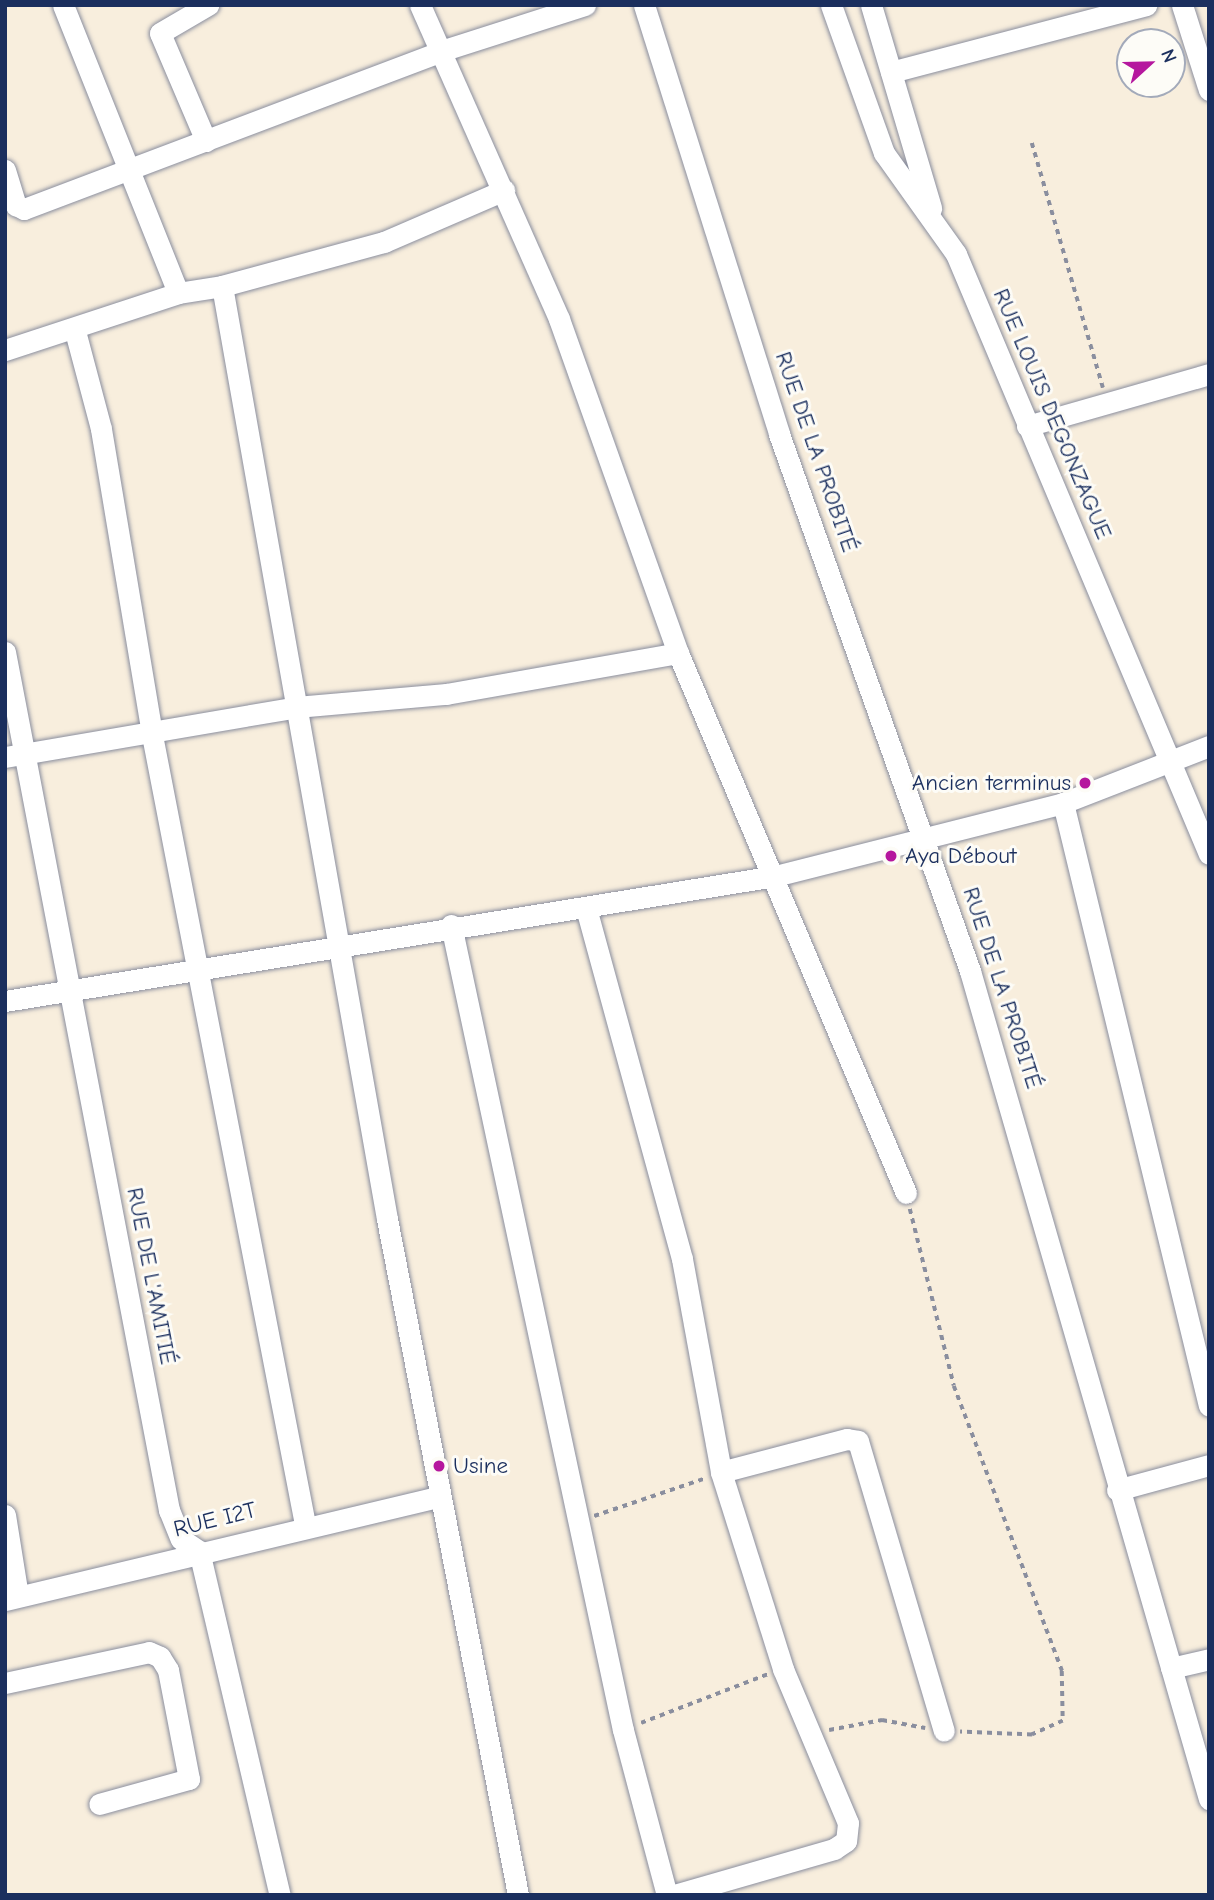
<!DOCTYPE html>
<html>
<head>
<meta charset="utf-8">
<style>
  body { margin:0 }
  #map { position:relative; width:1214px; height:1900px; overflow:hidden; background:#f8eedd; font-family:"Comic Neue",sans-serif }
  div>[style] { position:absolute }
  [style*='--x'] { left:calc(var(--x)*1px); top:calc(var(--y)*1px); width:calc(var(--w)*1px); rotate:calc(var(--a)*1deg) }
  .path>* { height:3.5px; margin-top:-1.75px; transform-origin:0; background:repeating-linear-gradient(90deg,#8a8e9e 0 5px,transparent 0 10px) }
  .roads { filter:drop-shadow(0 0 2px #8a8e9e) drop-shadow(0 0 2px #8a8e9e) }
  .minor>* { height:21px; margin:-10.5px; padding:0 10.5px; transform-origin:10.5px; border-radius:10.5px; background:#fff }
  .dots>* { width:19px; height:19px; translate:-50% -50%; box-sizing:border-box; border:4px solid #fdfcf7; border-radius:50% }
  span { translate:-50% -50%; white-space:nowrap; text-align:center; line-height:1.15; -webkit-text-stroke:6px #fdfcf7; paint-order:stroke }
  .street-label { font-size:23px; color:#1b2f5e }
  .poi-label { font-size:23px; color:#1b2f5e }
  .right { translate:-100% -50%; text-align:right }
  .left { translate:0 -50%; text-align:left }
  .frame { position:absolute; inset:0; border:7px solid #1b2f5e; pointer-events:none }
  .north { position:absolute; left:1116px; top:28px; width:70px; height:70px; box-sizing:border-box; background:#fdfcf7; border:2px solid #a3aaba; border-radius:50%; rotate:68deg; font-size:19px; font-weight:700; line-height:28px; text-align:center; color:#1b2f5e }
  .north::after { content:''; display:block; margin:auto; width:24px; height:32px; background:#b5179e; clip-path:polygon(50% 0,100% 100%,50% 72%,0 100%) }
</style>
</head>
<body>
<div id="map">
  <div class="path">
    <i style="--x:1032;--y:143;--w:255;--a:73.8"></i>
    <i style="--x:910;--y:1209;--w:182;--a:76"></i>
    <i style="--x:954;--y:1386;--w:305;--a:69.2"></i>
    <i style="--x:1062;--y:1671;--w:50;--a:88.9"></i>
    <i style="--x:1063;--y:1721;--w:34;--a:156"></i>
    <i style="--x:1032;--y:1735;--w:72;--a:-177.6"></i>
    <i style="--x:594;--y:1516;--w:118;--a:-18.7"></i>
    <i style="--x:641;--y:1723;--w:136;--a:-21.1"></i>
    <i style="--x:829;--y:1730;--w:54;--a:-10.7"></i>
    <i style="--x:882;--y:1720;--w:44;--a:10.5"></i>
  </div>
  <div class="roads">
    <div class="minor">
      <i style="--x:63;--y:5;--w:310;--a:68.2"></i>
      <i style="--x:178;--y:293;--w:45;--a:-9"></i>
      <i style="--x:222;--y:286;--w:947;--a:79.97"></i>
      <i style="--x:387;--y:1219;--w:689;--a:79.03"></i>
      <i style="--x:420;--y:5;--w:343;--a:66.1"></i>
      <i style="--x:559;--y:319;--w:355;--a:70.4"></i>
      <i style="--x:678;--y:653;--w:586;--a:67.11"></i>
      <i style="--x:644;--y:5;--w:450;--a:72.5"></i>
      <i style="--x:779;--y:434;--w:570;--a:70.42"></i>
      <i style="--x:970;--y:971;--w:862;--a:73.9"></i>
      <i style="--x:831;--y:5;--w:157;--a:70.3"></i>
      <i style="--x:884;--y:153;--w:124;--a:54.5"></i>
      <i style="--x:956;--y:254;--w:651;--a:67.14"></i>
      <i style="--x:871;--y:5;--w:212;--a:73.5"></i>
      <i style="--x:1182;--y:5;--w:89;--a:72.4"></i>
      <i style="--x:891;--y:72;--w:264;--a:-14.7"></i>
      <i style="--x:206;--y:141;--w:117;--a:-113.1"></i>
      <i style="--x:160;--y:33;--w:56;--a:-30.3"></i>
      <i style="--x:5;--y:170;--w:37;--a:73"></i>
      <i style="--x:16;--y:205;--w:9;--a:27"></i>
      <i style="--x:24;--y:209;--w:449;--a:-20.7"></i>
      <i style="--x:444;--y:50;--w:148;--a:-17.7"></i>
      <i style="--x:222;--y:286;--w:168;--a:-15.2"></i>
      <i style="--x:384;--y:242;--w:131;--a:-23.4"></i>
      <i style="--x:75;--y:331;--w:101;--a:75.1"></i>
      <i style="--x:101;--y:429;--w:310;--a:80.5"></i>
      <i style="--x:152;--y:735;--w:804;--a:79.03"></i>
      <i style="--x:5;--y:350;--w:182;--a:-18.2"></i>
      <i style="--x:1027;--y:426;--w:189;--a:-15.9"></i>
      <i style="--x:5;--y:652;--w:874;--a:79.18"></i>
      <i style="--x:169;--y:1510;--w:31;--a:68"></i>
      <i style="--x:181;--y:1539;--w:22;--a:34"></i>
      <i style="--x:199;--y:1551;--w:353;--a:76.8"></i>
      <i style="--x:5;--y:757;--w:295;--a:-9.7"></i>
      <i style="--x:296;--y:707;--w:151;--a:-5"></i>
      <i style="--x:446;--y:694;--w:236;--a:-10"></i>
      <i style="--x:1063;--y:803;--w:620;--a:76.39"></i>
      <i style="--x:586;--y:908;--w:364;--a:74.7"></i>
      <i style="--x:682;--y:1259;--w:217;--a:79.6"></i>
      <i style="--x:721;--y:1472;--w:207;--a:72.5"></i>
      <i style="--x:783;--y:1669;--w:167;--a:67.1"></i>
      <i style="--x:848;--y:1823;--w:18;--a:96"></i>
      <i style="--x:846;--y:1841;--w:14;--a:146"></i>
      <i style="--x:834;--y:1849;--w:166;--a:163.9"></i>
      <i style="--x:451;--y:925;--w:823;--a:77.94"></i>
      <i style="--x:623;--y:1730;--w:171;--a:75.1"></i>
      <i style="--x:5;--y:1001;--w:780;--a:-9.22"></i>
      <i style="--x:775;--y:876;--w:297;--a:-14.2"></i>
      <i style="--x:1063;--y:803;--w:157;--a:-21.3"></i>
      <i style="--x:721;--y:1472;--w:130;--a:-14.7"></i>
      <i style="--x:847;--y:1439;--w:11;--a:10"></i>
      <i style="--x:858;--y:1441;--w:302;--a:73.5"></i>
      <i style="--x:1117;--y:1490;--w:95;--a:-15.2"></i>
      <i style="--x:5;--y:1515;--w:82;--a:80.9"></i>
      <i style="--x:5;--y:1600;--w:446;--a:-13.4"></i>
      <i style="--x:1171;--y:1668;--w:39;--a:-13"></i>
      <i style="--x:5;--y:1683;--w:147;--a:-12.1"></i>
      <i style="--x:149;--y:1652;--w:12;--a:24"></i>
      <i style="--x:160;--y:1657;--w:15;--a:58"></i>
      <i style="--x:168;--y:1670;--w:111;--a:79.1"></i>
      <i style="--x:189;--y:1779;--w:93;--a:164.5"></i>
    </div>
  </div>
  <div class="dots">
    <i style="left:1085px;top:783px;background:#b5179e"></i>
    <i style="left:891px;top:856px;background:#b5179e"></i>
    <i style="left:439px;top:1466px;background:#b5179e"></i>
  </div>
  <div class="street-label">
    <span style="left:1052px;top:414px;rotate:67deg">RUE LOUIS DEGONZAGUE</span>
    <span style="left:816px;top:452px;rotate:71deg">RUE DE LA PROBITÉ</span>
    <span style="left:1002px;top:988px;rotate:72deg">RUE DE LA PROBITÉ</span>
    <span style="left:151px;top:1276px;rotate:79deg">RUE DE L'AMITIÉ</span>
    <span style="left:215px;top:1520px;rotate:-14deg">RUE I2T</span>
  </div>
  <div class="poi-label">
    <span class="right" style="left:1071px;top:783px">Ancien terminus</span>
    <span class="left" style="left:905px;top:856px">Aya Débout</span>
    <span class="left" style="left:453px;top:1466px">Usine</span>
  </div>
  <div class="frame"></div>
  <div class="north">N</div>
</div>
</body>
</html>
